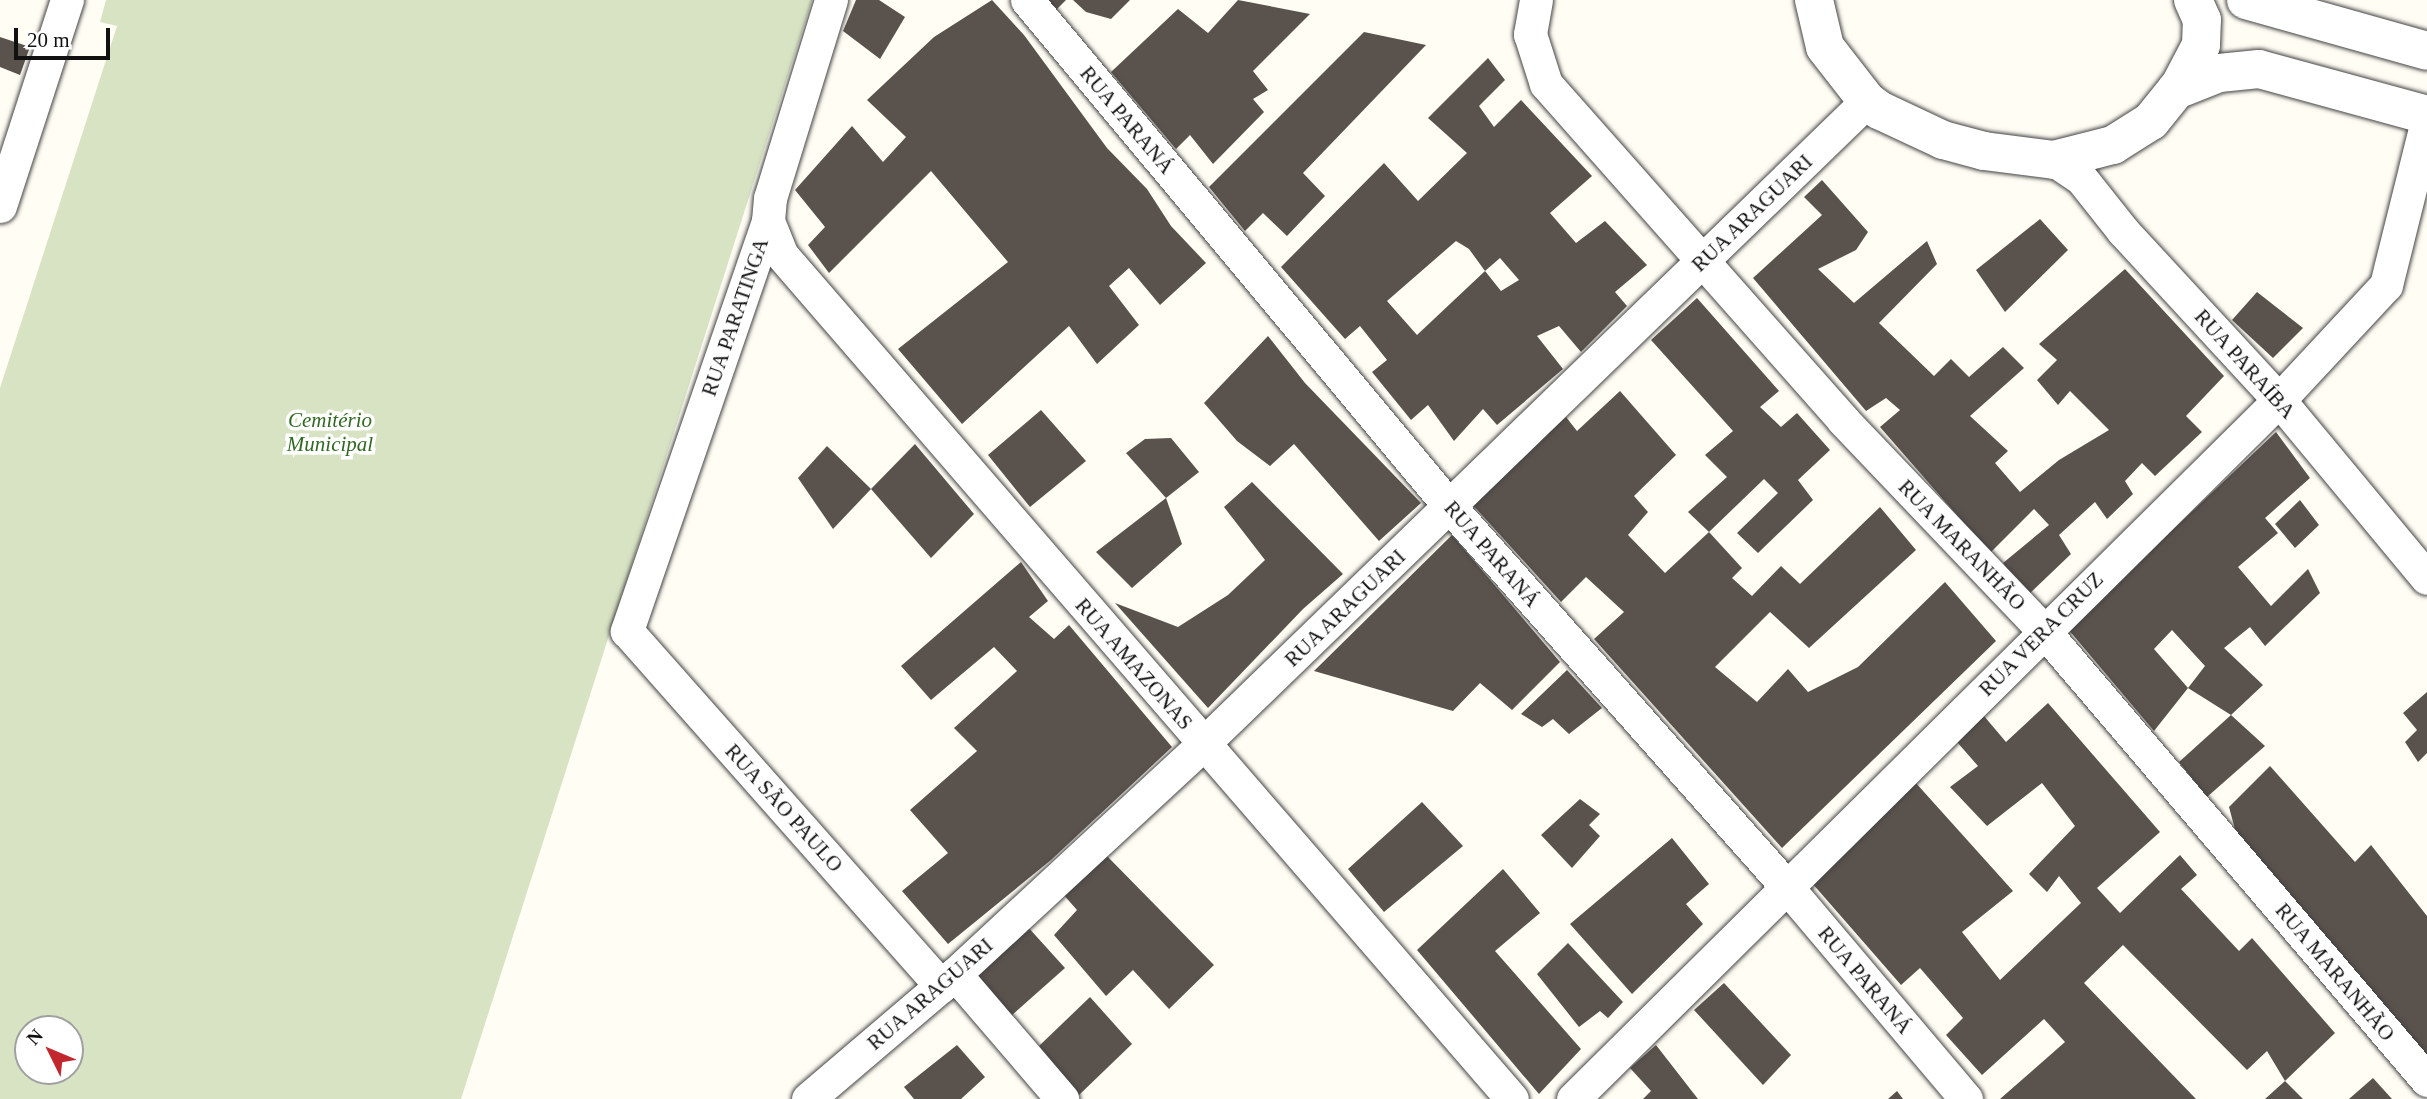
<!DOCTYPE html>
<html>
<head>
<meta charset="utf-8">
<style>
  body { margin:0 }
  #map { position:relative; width:2427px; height:1099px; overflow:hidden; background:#fffdf4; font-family:Georgia,serif }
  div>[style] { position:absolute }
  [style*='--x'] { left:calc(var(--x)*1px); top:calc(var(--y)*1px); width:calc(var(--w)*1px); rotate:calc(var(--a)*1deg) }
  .cemetery>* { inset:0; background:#d8e3c4 }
  .building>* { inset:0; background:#5a524d }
  .roads { filter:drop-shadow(0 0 2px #444) drop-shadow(0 0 2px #444) }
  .minor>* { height:33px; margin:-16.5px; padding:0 16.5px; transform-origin:16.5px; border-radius:16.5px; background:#fff }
  .tertiary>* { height:38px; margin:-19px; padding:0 19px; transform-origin:19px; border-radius:19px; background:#fff }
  span { translate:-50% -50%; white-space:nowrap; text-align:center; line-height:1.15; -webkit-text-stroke:7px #fff; paint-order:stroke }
  .street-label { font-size:21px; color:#111 }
  .park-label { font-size:21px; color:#2f6a1f; font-style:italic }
  .north { position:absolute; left:14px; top:1015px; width:70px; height:70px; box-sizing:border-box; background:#fff; border:2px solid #a0a0a0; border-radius:50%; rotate:313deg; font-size:19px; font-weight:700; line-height:28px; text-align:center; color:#111 }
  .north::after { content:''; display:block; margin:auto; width:24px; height:32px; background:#c3272e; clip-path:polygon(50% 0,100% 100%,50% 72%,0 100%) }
  .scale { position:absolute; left:14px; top:28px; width:96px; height:32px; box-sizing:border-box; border:4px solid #111; border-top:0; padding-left:9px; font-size:21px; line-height:24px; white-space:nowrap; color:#111; -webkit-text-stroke:5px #fff; paint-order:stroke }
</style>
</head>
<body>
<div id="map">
  <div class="cemetery">
    <i style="clip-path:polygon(evenodd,106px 0,812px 0,461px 1099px,0 1099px,0 388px,117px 26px,100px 22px,106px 0,28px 1029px,70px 1029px,70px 1071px,28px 1071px,28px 1029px)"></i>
  </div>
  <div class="building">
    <i style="clip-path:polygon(856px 0,879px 0,905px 17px,880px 59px,843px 31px)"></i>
    <i style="clip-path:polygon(992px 0,1024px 35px,1107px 148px,1147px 189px,1171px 226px,1206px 263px,1160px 305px,1129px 268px,1109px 286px,1139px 325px,1097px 364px,1069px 326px,962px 424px,898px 349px,1008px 262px,931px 171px,829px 273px,808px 245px,825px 227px,795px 190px,852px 126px,883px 162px,906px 137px,867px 100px,934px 37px)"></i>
    <i style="clip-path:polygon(1047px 0,1066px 0,1056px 10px)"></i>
    <i style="clip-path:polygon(1073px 0,1130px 0,1111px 19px,1086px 12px)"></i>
    <i style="clip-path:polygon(1238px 0,1310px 14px,1253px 71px,1268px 90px,1253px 99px,1264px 112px,1213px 164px,1190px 135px,1176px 149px,1111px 72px,1178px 9px,1208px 33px)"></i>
    <i style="clip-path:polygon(1364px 32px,1426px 45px,1303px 173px,1325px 196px,1287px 236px,1263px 213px,1245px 231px,1209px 187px)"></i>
    <i style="clip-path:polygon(0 37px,30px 47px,20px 75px,0 67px)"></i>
    <i style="clip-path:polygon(evenodd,1488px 58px,1505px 80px,1479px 106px,1494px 127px,1521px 100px,1592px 176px,1550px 213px,1576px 243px,1605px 221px,1647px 265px,1615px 292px,1627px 306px,1581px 352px,1559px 326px,1537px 336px,1563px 369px,1497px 425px,1483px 409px,1454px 441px,1428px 405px,1411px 420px,1372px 372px,1387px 360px,1360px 326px,1345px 339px,1281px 267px,1384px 163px,1418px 201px,1467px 153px,1428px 118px,1488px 58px,1456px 241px,1469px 249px,1485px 271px,1417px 335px,1387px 301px,1456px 241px,1488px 58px,1500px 258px,1519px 280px,1501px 291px,1485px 271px,1500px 258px)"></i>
    <i style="clip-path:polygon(1822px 180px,1868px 232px,1856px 250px,1818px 269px,1854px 303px,1927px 241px,1937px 264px,1879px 323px,1934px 376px,1951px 359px,1969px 377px,2003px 347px,2024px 368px,1970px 416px,2008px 451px,1995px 463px,2020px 492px,2059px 460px,2109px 430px,2070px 391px,2058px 405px,2037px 380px,2057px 360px,2039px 344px,2125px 269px,2224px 376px,2186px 416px,2202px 432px,2155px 476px,2142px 463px,2125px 481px,2133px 494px,2107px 519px,2095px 502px,2059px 535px,2071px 554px,2027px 596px,2003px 563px,2049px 525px,2034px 509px,1990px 553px,1880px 427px,1900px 410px,1886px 398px,1866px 411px,1753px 278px,1822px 215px,1804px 197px)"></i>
    <i style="clip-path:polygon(2040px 219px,2068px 250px,2005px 312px,1976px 270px)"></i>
    <i style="clip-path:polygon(2257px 292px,2303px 328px,2273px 358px,2232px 320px)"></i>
    <i style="clip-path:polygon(1697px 298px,1779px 391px,1760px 407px,1781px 427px,1797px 413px,1830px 450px,1798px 480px,1813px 500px,1758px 553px,1737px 533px,1778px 493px,1764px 479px,1709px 532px,1688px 512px,1727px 477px,1705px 455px,1733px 431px,1651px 340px)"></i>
    <i style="clip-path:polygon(1268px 336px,1305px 383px,1421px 503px,1379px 541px,1294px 444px,1270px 466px,1237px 441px,1204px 403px)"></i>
    <i style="clip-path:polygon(1620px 391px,1676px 455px,1634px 496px,1648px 512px,1628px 535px,1665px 573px,1709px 532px,1742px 568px,1732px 578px,1752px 596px,1781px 566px,1800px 584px,1880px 507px,1916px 550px,1809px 648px,1770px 612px,1715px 667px,1757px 702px,1788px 669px,1808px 692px,1858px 667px,1945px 582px,1996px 641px,1782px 848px,1594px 639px,1624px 612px,1586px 577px,1561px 602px,1471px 503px,1566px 417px,1577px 431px)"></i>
    <i style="clip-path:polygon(1041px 410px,1086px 461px,1030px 507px,988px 455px)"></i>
    <i style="clip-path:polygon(evenodd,2276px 432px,2310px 478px,2265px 518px,2278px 533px,2238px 567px,2271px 606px,2308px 569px,2320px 593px,2265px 646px,2250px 627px,2224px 648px,2263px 685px,2231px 715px,2188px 688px,2154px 731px,2068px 629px,2276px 432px,2172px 630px,2205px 666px,2188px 688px,2154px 649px,2172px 630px)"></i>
    <i style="clip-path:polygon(1171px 438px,1199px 472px,1166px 498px,1126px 453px,1145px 439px)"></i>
    <i style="clip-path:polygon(915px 444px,974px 514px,931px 558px,871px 489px)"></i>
    <i style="clip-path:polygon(827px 446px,871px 489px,833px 529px,798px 478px)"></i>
    <i style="clip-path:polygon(1252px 482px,1343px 574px,1303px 609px,1208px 708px,1115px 603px,1178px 627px,1228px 595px,1265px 560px,1224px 507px)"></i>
    <i style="clip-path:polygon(1166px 498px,1182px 544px,1132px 588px,1096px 552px)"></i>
    <i style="clip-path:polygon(2300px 500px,2319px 525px,2295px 548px,2275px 524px)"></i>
    <i style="clip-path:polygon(1452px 535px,1560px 662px,1512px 710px,1480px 683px,1453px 711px,1314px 671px)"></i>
    <i style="clip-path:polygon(1021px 562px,1048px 601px,1029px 617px,1054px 639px,1069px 625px,1172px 747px,1051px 860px,948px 944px,902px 891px,948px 853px,910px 810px,977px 751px,954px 728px,1017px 671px,994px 647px,931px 700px,901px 666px)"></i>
    <i style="clip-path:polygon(1567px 670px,1602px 708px,1569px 734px,1553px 719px,1542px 727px,1521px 714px)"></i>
    <i style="clip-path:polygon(2427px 692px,2427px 753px,2418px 762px,2405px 742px,2417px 730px,2403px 713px)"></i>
    <i style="clip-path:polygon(2048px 703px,2160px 832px,2097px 888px,2120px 913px,2180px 855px,2197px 875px,2181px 889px,2239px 951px,2252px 938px,2335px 1033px,2285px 1081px,2303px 1099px,2265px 1099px,2285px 1081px,2267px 1051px,2247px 1070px,2123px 945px,2084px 983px,2196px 1099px,2000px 1099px,2065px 1042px,2044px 1019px,1982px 1075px,1946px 1035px,1963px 1018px,1920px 968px,1901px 985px,1812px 883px,1915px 782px,2013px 891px,1962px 932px,2000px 980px,2081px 903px,2059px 876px,2047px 892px,2029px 874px,2075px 826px,2042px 783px,1987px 826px,1950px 787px,1978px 766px,1957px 742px,1984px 716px,2006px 742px)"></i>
    <i style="clip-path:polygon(2231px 715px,2265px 746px,2207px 797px,2179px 762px)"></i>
    <i style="clip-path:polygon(2270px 766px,2355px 862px,2371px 845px,2427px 916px,2427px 1056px,2236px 833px,2229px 807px)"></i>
    <i style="clip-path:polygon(1580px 799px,1600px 814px,1589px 825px,1600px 836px,1572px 868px,1541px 835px)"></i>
    <i style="clip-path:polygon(1422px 802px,1463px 846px,1384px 912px,1348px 869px)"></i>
    <i style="clip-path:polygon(1672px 838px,1709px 884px,1686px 904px,1703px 924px,1632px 994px,1570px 924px)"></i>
    <i style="clip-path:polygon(1106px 855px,1214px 965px,1169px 1009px,1133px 970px,1106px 996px,1054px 935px,1077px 910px,1062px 893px)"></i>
    <i style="clip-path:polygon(1503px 869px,1540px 913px,1495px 951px,1581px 1049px,1539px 1094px,1417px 950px)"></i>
    <i style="clip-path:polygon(1027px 926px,1065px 968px,1011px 1016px,975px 975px)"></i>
    <i style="clip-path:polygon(1568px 943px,1623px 1002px,1608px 1018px,1600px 1011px,1579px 1027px,1537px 974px)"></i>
    <i style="clip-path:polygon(1724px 983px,1791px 1055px,1763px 1085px,1694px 1010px)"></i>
    <i style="clip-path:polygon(1090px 997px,1132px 1044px,1079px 1095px,1039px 1046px)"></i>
    <i style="clip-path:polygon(957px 1045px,985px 1077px,961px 1099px,914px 1099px,904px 1087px)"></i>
    <i style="clip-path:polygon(1656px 1045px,1698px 1099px,1643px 1099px,1651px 1091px,1630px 1068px)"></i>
    <i style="clip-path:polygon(2373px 1078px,2392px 1099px,2349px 1099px)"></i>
    <i style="clip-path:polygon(1897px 1091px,1903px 1099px,1888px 1099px)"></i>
  </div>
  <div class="roads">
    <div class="minor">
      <i style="--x:831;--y:0;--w:207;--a:107.1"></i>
      <i style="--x:770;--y:198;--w:23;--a:95"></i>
      <i style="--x:768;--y:221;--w:434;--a:109"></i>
      <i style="--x:627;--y:631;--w:474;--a:48.5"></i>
      <i style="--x:1027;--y:0;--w:660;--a:50.16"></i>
      <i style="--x:1450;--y:507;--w:506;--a:48.44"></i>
      <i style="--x:1786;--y:886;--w:279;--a:49.8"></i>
      <i style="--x:1536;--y:0;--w:35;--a:100"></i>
      <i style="--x:1530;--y:34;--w:52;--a:72.3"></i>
      <i style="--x:1546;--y:84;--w:448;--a:48.5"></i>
      <i style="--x:1843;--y:420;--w:291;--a:46.4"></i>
      <i style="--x:2044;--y:631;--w:590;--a:49.54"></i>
      <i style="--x:2054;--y:160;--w:32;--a:34"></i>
      <i style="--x:2081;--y:178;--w:68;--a:51.6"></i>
      <i style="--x:2123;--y:231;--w:230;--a:47.3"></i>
      <i style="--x:2279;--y:400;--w:231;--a:50.3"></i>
      <i style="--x:0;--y:206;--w:217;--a:-72"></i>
      <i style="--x:768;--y:221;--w:35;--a:68"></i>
      <i style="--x:781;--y:254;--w:1117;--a:49.14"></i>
      <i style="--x:955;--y:974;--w:165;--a:49.4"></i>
      <i style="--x:808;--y:1099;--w:193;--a:-40.4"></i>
      <i style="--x:955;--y:974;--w:338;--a:-42.8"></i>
      <i style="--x:1203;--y:744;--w:924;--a:-44.08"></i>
      <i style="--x:1573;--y:1099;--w:993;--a:-44.71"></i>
      <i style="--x:2279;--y:400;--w:157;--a:-47.1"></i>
      <i style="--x:2386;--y:285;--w:169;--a:-76"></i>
    </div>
    <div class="tertiary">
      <i style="--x:1814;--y:0;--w:48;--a:76.8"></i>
      <i style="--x:1825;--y:47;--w:68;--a:52.1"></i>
      <i style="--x:1867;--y:101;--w:15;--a:37"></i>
      <i style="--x:1879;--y:110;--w:71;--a:25.1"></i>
      <i style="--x:1943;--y:140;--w:42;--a:15"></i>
      <i style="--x:1984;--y:151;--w:71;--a:7.3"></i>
      <i style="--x:2054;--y:160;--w:61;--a:-14.3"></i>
      <i style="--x:2113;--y:145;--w:45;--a:-32.3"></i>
      <i style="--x:2151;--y:121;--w:46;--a:-51.1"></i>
      <i style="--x:2180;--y:85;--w:45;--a:-62.3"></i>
      <i style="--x:2201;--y:45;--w:25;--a:-88"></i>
      <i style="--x:2202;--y:20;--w:22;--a:-114"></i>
      <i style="--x:2246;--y:0;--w:188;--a:15.7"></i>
      <i style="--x:2176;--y:90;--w:46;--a:-21.6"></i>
      <i style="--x:2219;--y:73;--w:40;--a:-5.7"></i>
      <i style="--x:2259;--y:69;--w:174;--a:15.3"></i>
    </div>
  </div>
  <div class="street-label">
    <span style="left:1127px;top:120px;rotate:50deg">RUA PARANÁ</span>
    <span style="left:1752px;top:213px;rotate:-44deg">RUA ARAGUARI</span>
    <span style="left:735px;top:317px;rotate:-71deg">RUA PARATINGA</span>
    <span style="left:2245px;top:364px;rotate:48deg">RUA PARAÍBA</span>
    <span style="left:1962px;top:545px;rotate:46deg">RUA MARANHÃO</span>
    <span style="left:1492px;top:554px;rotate:49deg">RUA PARANÁ</span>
    <span style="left:1345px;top:608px;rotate:-44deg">RUA ARAGUARI</span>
    <span style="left:2041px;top:634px;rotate:-45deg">RUA VERA CRUZ</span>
    <span style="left:1134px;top:664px;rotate:49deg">RUA AMAZONAS</span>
    <span style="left:784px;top:808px;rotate:48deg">RUA SÃO PAULO</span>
    <span style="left:2335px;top:972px;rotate:50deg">RUA MARANHÃO</span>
    <span style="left:1865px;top:980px;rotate:50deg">RUA PARANÁ</span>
    <span style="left:930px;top:994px;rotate:-41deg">RUA ARAGUARI</span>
  </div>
  <div class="park-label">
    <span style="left:330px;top:432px">Cemitério<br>Municipal</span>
  </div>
  <div class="north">N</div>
  <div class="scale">20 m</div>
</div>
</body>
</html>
